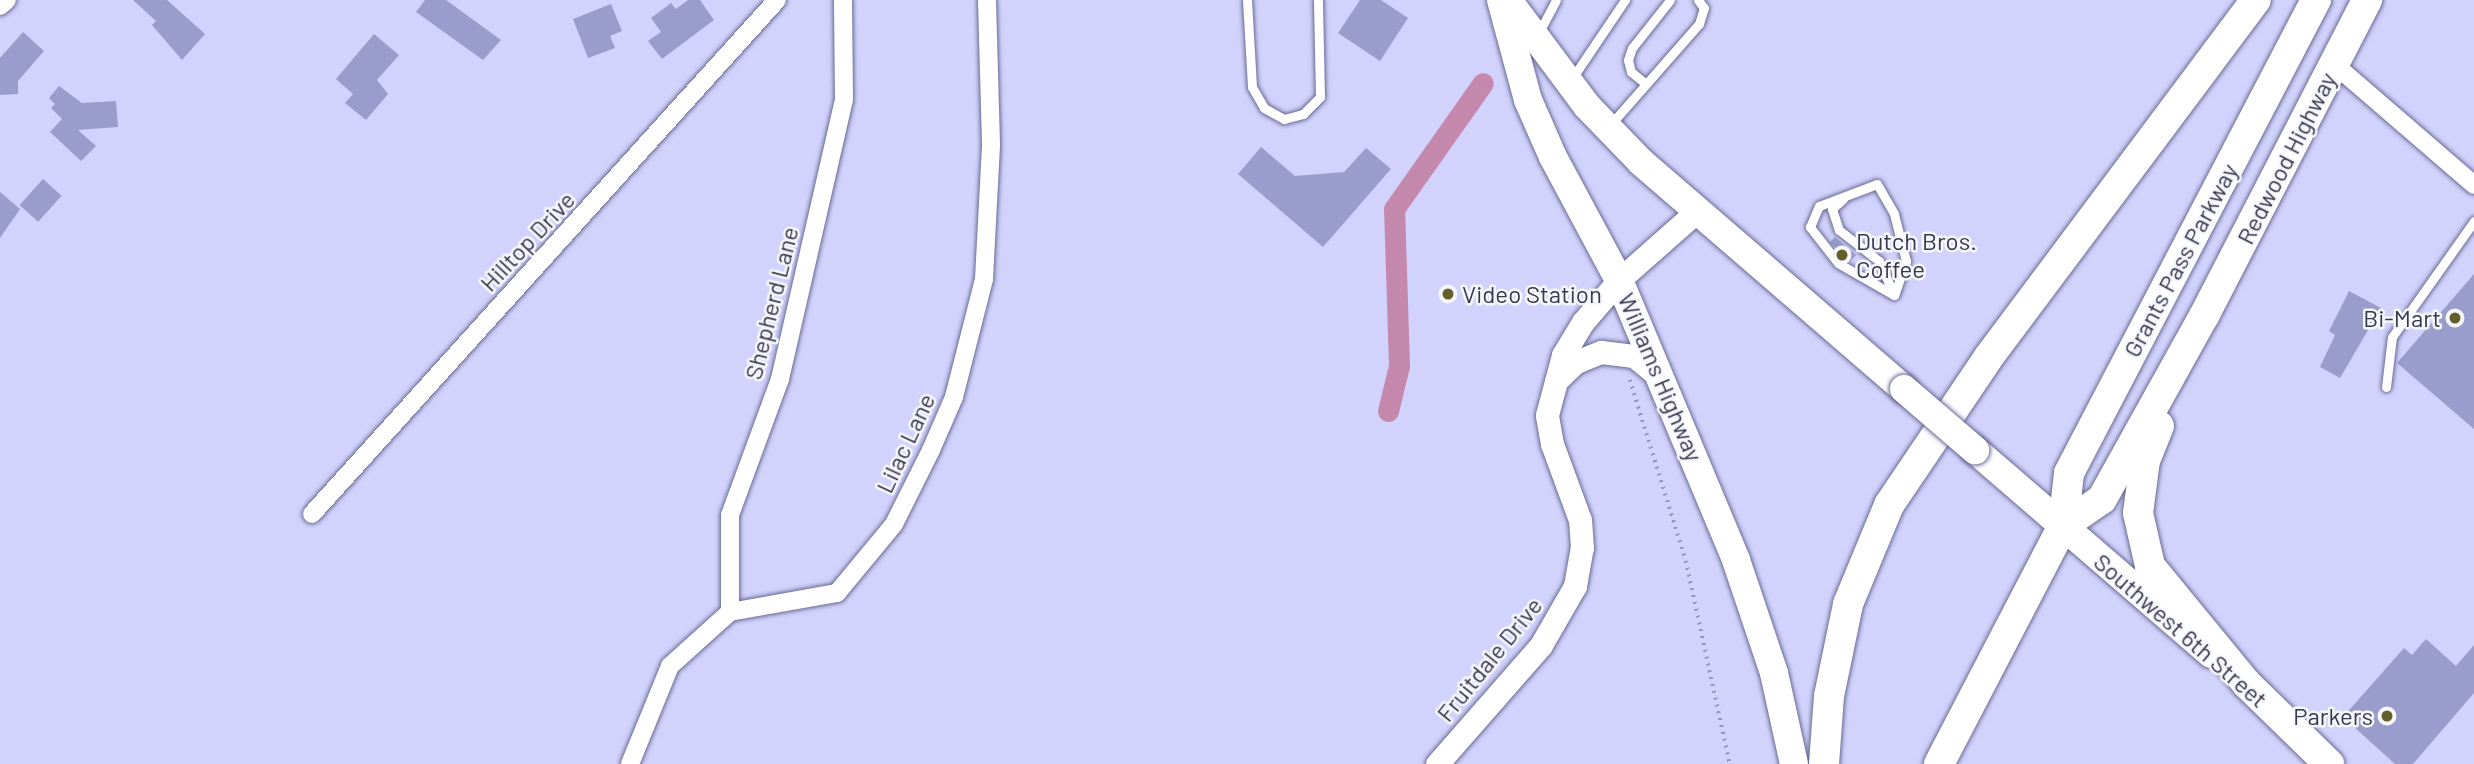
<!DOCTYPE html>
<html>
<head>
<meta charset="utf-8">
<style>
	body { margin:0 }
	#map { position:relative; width:2474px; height:764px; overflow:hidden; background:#d1d3fc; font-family:Barlow,sans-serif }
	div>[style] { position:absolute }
	.canal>* { height:21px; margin:-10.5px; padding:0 10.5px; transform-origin:10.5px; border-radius:10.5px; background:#c588ad }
	.building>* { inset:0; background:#9a9ccc; transform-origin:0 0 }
	.path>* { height:3.5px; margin-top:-1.75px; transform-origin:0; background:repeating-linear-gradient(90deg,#9698b9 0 2px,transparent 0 7px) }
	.roads { filter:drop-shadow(0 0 2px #696a96) drop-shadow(0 0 2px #696a96) }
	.service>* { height:9px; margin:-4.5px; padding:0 4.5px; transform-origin:4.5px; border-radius:4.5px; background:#fff }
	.minor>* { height:18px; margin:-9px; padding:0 9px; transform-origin:9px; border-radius:9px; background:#fff }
	.tertiary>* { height:23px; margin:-11.5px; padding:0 11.5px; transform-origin:11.5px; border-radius:11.5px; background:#fff }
	.primary>* { height:28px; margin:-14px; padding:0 14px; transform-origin:14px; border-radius:14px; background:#fff }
	.trunk>* { height:30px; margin:-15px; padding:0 15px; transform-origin:15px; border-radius:15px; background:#fff }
	.bridges { filter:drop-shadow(0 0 2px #696a96) drop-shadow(0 0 2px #696a96) }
	.primary-bridge>* { height:28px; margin:-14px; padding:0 14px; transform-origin:14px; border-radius:14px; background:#fff }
	.dots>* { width:19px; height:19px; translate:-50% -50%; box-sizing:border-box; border:4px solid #f7f8fd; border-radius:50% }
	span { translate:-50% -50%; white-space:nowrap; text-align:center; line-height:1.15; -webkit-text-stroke:5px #f7f8fd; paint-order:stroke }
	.street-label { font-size:24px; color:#36374b }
	.poi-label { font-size:24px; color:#36374b }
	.left { translate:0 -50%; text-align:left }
	.right { translate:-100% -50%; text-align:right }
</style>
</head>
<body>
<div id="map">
	<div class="canal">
		<i style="left:1388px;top:411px;width:46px;rotate:-76.3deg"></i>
		<i style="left:1399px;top:366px;width:157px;rotate:-91.8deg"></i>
		<i style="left:1394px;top:209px;width:154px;rotate:-54.8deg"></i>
	</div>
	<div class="building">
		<i style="clip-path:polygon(133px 0,167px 0,205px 34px,182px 60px,152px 25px,156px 21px)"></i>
		<i style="clip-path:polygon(425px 0,446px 0,501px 40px,483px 60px,416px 12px)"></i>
		<i style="clip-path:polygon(688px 0,700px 0,714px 20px,662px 59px,648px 41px,661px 32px,651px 18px,671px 3px,676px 9px)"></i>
		<i style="clip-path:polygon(1360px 0,1381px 0,1408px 18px,1380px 61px,1338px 33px)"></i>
		<i style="clip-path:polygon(611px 4px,622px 31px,610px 36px,615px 48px,588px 58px,573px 19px)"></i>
		<i style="clip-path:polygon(23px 32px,44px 51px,18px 81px,18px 94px,0 95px,0 58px)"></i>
		<i style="clip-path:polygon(374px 34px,399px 55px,377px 80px,388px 94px,366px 120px,345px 103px,353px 94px,336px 79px)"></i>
		<i style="clip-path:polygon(59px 86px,82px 103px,116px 101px,118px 127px,78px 130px,96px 146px,81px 161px,50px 132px,62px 119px,51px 108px,55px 104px,49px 98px)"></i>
		<i style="clip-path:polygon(1261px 147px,1295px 176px,1344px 172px,1366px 148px,1391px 169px,1323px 247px,1238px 174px)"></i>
		<i style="left:43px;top:179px;width:25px;height:35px;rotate:42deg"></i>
		<i style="clip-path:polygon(0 192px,20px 209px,0 238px)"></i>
		<i style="clip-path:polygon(1835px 237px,1856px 255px,1850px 262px,1830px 242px)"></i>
		<i style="clip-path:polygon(2474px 274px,2474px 429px,2397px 363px)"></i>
		<i style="clip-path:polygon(2349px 291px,2381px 308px,2340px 378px,2320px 367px,2335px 335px,2329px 331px)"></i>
		<i style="clip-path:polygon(2426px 639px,2456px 666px,2474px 645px,2474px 693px,2413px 764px,2395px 764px,2343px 717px,2404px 648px,2412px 655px)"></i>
	</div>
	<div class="path">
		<i style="left:1630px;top:380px;width:189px;rotate:72.8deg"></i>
		<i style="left:1686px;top:561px;width:208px;rotate:77.8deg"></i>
	</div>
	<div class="roads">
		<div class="service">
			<i style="left:1247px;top:0;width:87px;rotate:86.7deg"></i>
			<i style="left:1252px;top:87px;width:24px;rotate:60deg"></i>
			<i style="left:1264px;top:108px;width:23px;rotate:29deg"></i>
			<i style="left:1284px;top:119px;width:20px;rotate:-15deg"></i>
			<i style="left:1303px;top:114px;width:24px;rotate:-45deg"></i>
			<i style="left:1320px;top:97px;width:97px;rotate:-91.2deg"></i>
			<i style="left:1538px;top:34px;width:38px;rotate:-62deg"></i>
			<i style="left:1571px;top:80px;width:97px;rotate:-56deg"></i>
			<i style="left:1646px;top:84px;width:19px;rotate:-141deg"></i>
			<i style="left:1631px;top:72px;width:12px;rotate:-104deg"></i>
			<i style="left:1628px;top:60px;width:13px;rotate:-72deg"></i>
			<i style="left:1632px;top:48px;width:61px;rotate:-51.6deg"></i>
			<i style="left:1611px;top:124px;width:133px;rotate:-48.7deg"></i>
			<i style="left:1699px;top:24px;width:17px;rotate:-73deg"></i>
			<i style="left:1704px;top:8px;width:10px;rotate:-127deg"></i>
			<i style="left:1877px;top:184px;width:34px;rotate:60deg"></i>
			<i style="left:1894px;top:214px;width:49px;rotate:75.7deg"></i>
			<i style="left:1906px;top:261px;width:36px;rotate:109deg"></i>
			<i style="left:1894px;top:295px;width:64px;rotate:-150.3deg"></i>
			<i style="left:1838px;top:263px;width:46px;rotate:-127.9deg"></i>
			<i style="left:1810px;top:227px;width:23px;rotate:-67deg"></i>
			<i style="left:1819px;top:206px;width:62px;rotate:-20.8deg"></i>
			<i style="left:1843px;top:199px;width:15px;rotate:138deg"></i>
			<i style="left:1832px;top:209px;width:22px;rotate:72deg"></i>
			<i style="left:1839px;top:230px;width:51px;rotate:37.8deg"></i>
			<i style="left:1879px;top:261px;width:37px;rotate:66deg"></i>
			<i style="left:2386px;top:387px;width:50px;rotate:-83.2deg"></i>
			<i style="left:2392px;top:337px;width:142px;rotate:-54.7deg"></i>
		</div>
		<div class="minor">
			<i style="left:0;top:6px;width:9px;rotate:-41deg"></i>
			<i style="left:2334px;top:64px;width:185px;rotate:40.8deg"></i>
			<i style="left:312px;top:514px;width:693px;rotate:-47.87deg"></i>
			<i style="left:730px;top:612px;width:97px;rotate:-90deg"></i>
			<i style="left:730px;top:515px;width:145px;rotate:-69.8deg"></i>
			<i style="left:780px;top:379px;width:287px;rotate:-77.1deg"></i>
			<i style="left:844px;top:99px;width:99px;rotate:-90.6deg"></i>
			<i style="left:630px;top:764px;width:106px;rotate:-67.8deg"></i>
			<i style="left:670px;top:666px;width:81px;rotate:-42deg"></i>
			<i style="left:730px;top:612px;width:109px;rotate:-10.1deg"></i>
			<i style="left:837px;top:593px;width:89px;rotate:-50.4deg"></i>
			<i style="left:894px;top:524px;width:83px;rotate:-63.4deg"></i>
			<i style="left:931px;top:450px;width:58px;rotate:-66.5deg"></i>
			<i style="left:954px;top:397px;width:122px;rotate:-75.7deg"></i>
			<i style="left:984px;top:279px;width:135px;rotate:-87deg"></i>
			<i style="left:991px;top:144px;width:144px;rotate:-91.6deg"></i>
		</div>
		<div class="tertiary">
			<i style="left:1556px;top:381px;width:28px;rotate:-44deg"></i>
			<i style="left:1576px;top:362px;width:27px;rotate:-22deg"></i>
			<i style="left:1601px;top:352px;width:33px;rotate:7deg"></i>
			<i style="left:1634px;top:356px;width:33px;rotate:39deg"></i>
			<i style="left:1437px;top:764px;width:158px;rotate:-48.8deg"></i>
			<i style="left:1541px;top:645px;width:68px;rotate:-60deg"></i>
			<i style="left:1575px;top:586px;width:39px;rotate:-80deg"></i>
			<i style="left:1582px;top:548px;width:28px;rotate:-94deg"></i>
			<i style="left:1580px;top:520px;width:81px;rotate:-110.2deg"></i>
			<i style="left:1552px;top:444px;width:29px;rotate:-100deg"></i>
			<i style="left:1547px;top:415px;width:62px;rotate:-75.1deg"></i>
			<i style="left:1563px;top:355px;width:39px;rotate:-59deg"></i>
			<i style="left:1583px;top:322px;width:55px;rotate:-49.4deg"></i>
			<i style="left:1619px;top:280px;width:104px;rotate:-41.5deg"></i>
		</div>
		<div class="primary">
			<i style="left:1501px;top:0;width:104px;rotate:74.9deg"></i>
			<i style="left:1528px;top:100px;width:62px;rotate:66.3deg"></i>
			<i style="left:1553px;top:157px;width:140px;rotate:61.8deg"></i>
			<i style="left:1619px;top:280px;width:303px;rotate:67.3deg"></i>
			<i style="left:1736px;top:560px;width:119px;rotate:71.4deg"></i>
			<i style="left:1774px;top:673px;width:93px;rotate:77.6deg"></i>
			<i style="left:1508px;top:0;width:132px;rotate:53.3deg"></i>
			<i style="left:1587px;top:106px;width:78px;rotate:46deg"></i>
			<i style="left:1641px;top:162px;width:347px;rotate:40.8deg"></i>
			<i style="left:1975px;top:450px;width:312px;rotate:40.8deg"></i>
		</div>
		<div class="trunk">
			<i style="left:2159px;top:426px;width:37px;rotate:112deg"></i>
			<i style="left:2145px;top:460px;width:53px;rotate:97.5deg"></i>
			<i style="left:2138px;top:513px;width:54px;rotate:77.2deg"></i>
			<i style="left:2150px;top:566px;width:153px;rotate:50.6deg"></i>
			<i style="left:2247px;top:684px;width:115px;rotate:44.3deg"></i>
			<i style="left:2063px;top:526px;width:47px;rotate:-34.7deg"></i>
			<i style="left:2102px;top:499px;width:210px;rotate:-60.9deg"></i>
			<i style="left:2204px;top:316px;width:356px;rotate:-62.7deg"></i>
			<i style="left:1824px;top:764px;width:68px;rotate:-85.8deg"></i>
			<i style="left:1829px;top:696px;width:94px;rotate:-78.3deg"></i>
			<i style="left:1848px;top:604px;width:107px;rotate:-67.5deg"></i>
			<i style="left:1889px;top:505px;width:177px;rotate:-56deg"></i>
			<i style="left:1988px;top:358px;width:447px;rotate:-53.2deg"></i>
			<i style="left:1939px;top:764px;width:268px;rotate:-62.5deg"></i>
			<i style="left:2063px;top:526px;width:53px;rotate:-83.5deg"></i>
			<i style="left:2069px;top:473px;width:534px;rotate:-62.43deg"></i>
		</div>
	</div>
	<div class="bridges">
		<div class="primary-bridge">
			<i style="left:1904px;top:389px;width:94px;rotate:40.7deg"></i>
		</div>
	</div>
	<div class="dots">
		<i style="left:1842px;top:255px;background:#645e2b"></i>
		<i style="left:1448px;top:294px;background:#645e2b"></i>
		<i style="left:2455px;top:318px;background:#645e2b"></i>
		<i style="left:2387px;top:716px;background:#645e2b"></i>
	</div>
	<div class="street-label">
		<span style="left:2286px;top:158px;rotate:-63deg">Redwood Highway</span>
		<span style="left:527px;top:241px;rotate:-47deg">Hilltop Drive</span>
		<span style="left:2180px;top:260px;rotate:-62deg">Grants Pass Parkway</span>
		<span style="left:771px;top:303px;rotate:-76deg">Shepherd Lane</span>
		<span style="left:1661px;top:377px;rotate:67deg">Williams Highway</span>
		<span style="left:905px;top:443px;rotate:-65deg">Lilac Lane</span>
		<span style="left:2181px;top:630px;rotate:41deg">Southwest 6th Street</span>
		<span style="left:1489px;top:659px;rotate:-51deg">Fruitdale Drive</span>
	</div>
	<div class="poi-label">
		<span class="left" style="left:1856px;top:255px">Dutch Bros.<br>Coffee</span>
		<span class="left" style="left:1462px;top:294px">Video Station</span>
		<span class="right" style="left:2441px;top:318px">Bi-Mart</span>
		<span class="right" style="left:2373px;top:716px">Parkers</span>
	</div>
</div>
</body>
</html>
